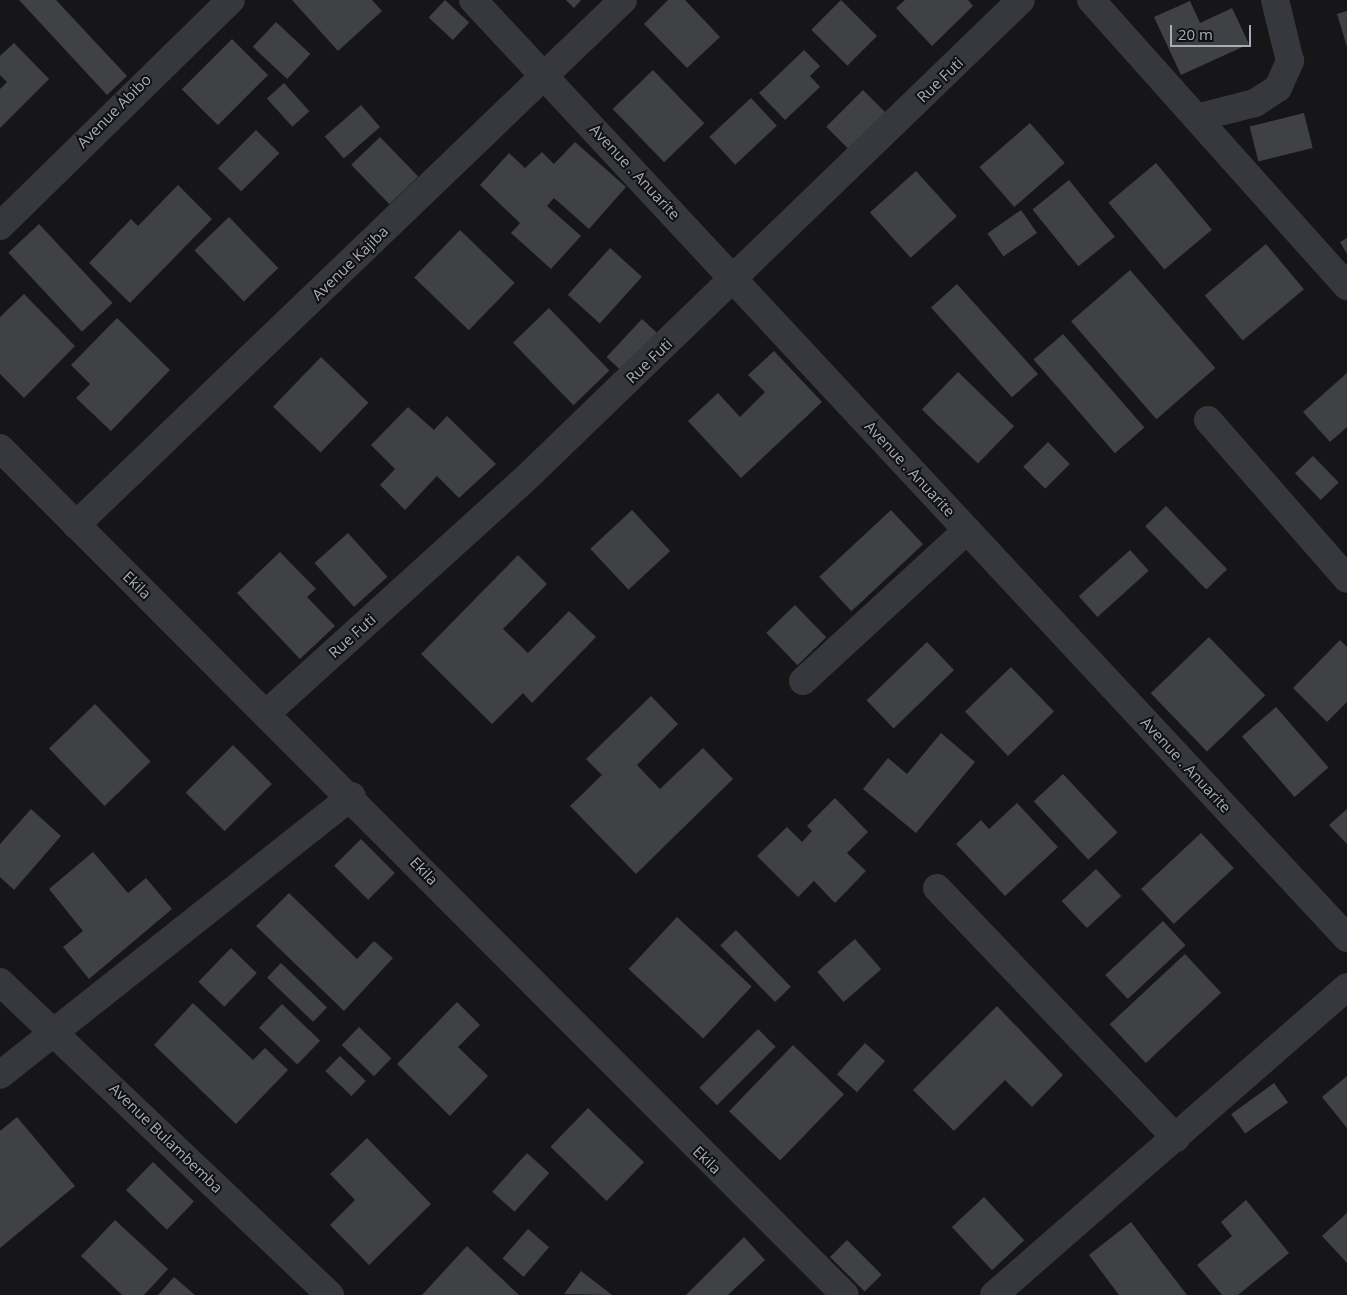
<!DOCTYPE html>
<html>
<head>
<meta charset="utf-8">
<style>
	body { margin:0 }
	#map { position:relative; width:1347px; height:1295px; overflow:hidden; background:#161618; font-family:"Open Sans",sans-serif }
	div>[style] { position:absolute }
	.building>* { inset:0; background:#404145; transform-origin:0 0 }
	.minor>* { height:28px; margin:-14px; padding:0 14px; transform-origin:14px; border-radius:14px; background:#37383d }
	span { translate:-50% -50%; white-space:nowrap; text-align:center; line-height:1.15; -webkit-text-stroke:4px #111113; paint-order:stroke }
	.street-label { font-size:15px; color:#a8adb8 }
	.scale { position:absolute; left:1170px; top:25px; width:81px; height:22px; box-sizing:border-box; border:2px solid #a8adb8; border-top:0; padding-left:6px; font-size:15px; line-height:18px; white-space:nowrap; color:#a8adb8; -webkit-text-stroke:4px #111113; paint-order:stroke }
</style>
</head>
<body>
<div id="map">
	<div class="building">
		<i style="clip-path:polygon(19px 0,56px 0,127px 76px,107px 95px)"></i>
		<i style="clip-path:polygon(292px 0,372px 0,382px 11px,338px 51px)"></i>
		<i style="left:445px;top:0;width:33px;height:24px;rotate:43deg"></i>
		<i style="clip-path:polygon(566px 0,581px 0,574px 8px)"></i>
		<i style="clip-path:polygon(668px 0,685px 0,720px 37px,687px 68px,644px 24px)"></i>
		<i style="left:841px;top:0;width:51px;height:42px;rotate:45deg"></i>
		<i style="clip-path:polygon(905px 0,968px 0,973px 6px,932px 46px,896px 8px)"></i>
		<i style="clip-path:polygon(1190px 1px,1200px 23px,1232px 8px,1249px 44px,1181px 75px,1154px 17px)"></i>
		<i style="clip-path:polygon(1347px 11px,1347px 47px,1337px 14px)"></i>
		<i style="left:276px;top:22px;width:47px;height:34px;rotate:43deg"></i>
		<i style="left:232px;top:39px;width:51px;height:71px;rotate:45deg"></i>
		<i style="clip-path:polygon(14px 43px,49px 79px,0 128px,0 89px,7px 82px,0 75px,0 56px)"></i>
		<i style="clip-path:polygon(804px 50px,820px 66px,810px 76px,820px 87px,785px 120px,759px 93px)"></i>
		<i style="left:653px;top:70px;width:74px;height:56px;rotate:46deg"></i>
		<i style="left:284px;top:83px;width:38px;height:23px;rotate:48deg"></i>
		<i style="left:863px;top:90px;width:34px;height:52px;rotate:45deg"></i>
		<i style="left:751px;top:98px;width:38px;height:57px;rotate:47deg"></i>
		<i style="left:361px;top:105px;width:29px;height:48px;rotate:49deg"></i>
		<i style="left:1304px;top:113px;width:36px;height:56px;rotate:76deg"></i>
		<i style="left:1030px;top:123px;width:53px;height:67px;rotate:49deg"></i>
		<i style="left:256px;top:130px;width:33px;height:54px;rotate:45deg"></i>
		<i style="left:380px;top:137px;width:55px;height:40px;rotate:46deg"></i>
		<i style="clip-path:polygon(575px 142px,626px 187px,589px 229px,554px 198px,547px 206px,581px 236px,551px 269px,511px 233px,520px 223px,480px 185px,509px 153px,525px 168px,542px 152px,554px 164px)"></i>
		<i style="left:1156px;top:163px;width:87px;height:62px;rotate:50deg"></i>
		<i style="left:916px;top:171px;width:61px;height:62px;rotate:48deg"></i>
		<i style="left:1069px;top:180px;width:73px;height:47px;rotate:51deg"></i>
		<i style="clip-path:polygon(178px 185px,212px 219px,130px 303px,89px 263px,131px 219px,138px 226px)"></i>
		<i style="left:1021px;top:210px;width:28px;height:41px;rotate:55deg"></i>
		<i style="left:229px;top:217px;width:71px;height:48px;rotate:46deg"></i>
		<i style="left:39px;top:224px;width:108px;height:42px;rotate:47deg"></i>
		<i style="left:460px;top:230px;width:76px;height:66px;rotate:44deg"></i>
		<i style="clip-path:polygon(1347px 238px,1347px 254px,1340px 242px)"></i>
		<i style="left:1266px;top:244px;width:59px;height:80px;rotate:50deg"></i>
		<i style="left:610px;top:248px;width:43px;height:63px;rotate:42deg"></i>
		<i style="left:1130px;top:270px;width:130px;height:78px;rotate:49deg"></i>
		<i style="left:957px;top:284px;width:121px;height:35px;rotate:48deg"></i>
		<i style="clip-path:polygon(24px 294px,75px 346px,24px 398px,0 374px,0 317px)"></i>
		<i style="left:549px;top:308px;width:87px;height:50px;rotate:46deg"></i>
		<i style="clip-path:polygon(117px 318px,170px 370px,111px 431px,76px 398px,90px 384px,71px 365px)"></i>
		<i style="left:642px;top:319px;width:25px;height:52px;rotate:43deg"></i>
		<i style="left:1063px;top:334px;width:124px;height:39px;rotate:49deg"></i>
		<i style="clip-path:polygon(774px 351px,822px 402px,741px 478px,688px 421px,718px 393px,740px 417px,765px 392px,748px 375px)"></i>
		<i style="left:321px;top:357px;width:66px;height:69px;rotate:44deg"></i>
		<i style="left:958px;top:372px;width:78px;height:52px;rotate:44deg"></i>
		<i style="clip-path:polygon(1347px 373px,1347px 427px,1330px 442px,1303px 412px)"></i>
		<i style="clip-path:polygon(408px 407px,434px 430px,447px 416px,496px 464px,459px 498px,437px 476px,405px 510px,380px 485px,395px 469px,371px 445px)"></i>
		<i style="left:1048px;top:442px;width:31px;height:35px;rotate:45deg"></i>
		<i style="left:1313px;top:456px;width:37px;height:25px;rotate:46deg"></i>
		<i style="left:1166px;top:506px;width:88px;height:29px;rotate:46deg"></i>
		<i style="left:632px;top:510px;width:56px;height:57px;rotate:47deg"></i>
		<i style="left:891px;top:510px;width:47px;height:98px;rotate:47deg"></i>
		<i style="left:348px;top:533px;width:59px;height:45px;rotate:48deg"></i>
		<i style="left:1130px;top:550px;width:28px;height:69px;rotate:48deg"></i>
		<i style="clip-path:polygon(280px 552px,316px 589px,307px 597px,335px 626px,300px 659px,237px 593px)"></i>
		<i style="clip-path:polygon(518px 555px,547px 584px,503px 629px,528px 653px,569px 611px,596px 637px,532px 703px,523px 693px,492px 724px,421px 654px)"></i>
		<i style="left:795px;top:605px;width:45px;height:40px;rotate:46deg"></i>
		<i style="left:1209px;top:637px;width:81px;height:81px;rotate:46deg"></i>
		<i style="clip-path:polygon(1340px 640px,1347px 647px,1347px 702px,1327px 722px,1293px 688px)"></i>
		<i style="left:927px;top:642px;width:39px;height:84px;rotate:46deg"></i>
		<i style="left:1011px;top:667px;width:62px;height:64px;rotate:46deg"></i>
		<i style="clip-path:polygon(651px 696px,678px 724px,637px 765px,660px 789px,703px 748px,733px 779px,636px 874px,570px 806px,602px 775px,586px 759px)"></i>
		<i style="left:95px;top:704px;width:80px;height:64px;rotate:46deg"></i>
		<i style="left:1276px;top:707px;width:80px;height:45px;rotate:49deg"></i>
		<i style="clip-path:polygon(941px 733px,975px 762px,916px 833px,863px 789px,888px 758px,907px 774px)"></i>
		<i style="left:233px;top:745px;width:55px;height:67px;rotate:45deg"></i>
		<i style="left:1063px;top:774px;width:80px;height:40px;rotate:47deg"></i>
		<i style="clip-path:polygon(835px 798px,868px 832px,847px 853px,866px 871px,835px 903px,814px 881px,798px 897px,757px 856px,787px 827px,802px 842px,812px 831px,807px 826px)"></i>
		<i style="clip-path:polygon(1017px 803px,1058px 847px,1005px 896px,956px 844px,981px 820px,989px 829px)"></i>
		<i style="clip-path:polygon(31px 809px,61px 836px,14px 890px,0 877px,0 844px)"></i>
		<i style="clip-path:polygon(1347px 809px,1347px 844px,1329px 825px)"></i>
		<i style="left:1201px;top:833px;width:48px;height:82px;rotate:47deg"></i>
		<i style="left:361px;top:839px;width:48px;height:38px;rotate:45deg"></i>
		<i style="clip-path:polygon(93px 852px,128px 893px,146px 878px,172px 909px,89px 979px,63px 947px,83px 931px,49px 889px)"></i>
		<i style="left:1096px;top:869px;width:37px;height:47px;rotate:47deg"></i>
		<i style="clip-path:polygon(289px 893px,357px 959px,374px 941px,393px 958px,344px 1011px,256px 926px)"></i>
		<i style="left:677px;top:917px;width:102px;height:71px;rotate:43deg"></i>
		<i style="left:1163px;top:921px;width:33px;height:79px;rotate:47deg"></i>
		<i style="left:736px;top:930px;width:79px;height:22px;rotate:46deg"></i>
		<i style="left:855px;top:939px;width:40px;height:50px;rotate:49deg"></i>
		<i style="left:231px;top:948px;width:36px;height:47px;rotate:44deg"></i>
		<i style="left:1185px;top:954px;width:53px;height:103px;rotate:47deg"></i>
		<i style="left:281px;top:963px;width:64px;height:20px;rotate:44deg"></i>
		<i style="clip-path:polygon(457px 1002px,480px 1025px,458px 1047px,488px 1076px,450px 1116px,397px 1064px)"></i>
		<i style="clip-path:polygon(193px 1003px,253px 1060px,265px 1048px,288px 1070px,236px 1124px,154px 1045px)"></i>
		<i style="left:282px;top:1004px;width:53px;height:33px;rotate:44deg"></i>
		<i style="clip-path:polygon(997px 1006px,1063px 1075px,1032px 1107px,1005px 1080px,954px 1131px,913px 1090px)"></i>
		<i style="left:359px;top:1027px;width:45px;height:25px;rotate:44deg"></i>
		<i style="left:758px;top:1029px;width:25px;height:83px;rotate:45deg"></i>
		<i style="left:865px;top:1043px;width:27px;height:42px;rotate:42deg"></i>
		<i style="left:793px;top:1045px;width:71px;height:92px;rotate:44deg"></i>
		<i style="left:340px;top:1056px;width:36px;height:21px;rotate:44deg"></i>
		<i style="clip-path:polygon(1347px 1076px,1347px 1128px,1322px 1097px)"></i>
		<i style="left:1274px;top:1083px;width:24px;height:53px;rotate:54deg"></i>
		<i style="left:588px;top:1108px;width:78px;height:54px;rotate:44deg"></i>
		<i style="clip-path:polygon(17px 1117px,75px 1186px,0 1248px,0 1131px)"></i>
		<i style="clip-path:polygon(367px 1138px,431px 1204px,369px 1265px,330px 1225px,355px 1200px,330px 1174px)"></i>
		<i style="left:527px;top:1153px;width:30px;height:52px;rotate:42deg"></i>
		<i style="left:153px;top:1162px;width:57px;height:39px;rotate:44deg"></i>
		<i style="left:984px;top:1197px;width:59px;height:44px;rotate:47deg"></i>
		<i style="clip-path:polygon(1246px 1200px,1289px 1253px,1238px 1295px,1222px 1295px,1197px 1265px,1232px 1236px,1221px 1222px)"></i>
		<i style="clip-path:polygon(1347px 1213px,1347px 1263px,1322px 1236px)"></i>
		<i style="clip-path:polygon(115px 1220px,168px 1269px,144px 1295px,122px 1295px,81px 1256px)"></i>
		<i style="clip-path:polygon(1131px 1222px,1187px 1295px,1119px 1295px,1089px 1255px)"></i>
		<i style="left:528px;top:1229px;width:28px;height:39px;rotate:41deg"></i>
		<i style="clip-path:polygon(744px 1237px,765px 1260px,728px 1295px,686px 1295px)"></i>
		<i style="left:847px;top:1240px;width:49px;height:24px;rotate:45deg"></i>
		<i style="clip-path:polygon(467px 1246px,519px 1295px,422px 1295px)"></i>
		<i style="clip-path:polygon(581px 1271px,612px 1295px,564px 1294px)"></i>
		<i style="clip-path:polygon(174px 1277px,195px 1295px,158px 1295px)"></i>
	</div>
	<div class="minor">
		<i style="left:473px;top:0;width:1282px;rotate:47.02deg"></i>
		<i style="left:1091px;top:0;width:384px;rotate:48.2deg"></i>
		<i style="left:1200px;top:117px;width:57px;rotate:-14.3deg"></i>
		<i style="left:1255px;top:103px;width:27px;rotate:-33deg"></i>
		<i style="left:1278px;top:88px;width:30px;rotate:-66deg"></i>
		<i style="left:1290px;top:61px;width:63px;rotate:-103.8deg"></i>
		<i style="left:0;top:226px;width:323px;rotate:-44.4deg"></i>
		<i style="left:1208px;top:420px;width:211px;rotate:48.8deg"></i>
		<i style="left:0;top:448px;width:1196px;rotate:45.07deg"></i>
		<i style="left:76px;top:525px;width:758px;rotate:-43.82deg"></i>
		<i style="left:803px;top:681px;width:223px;rotate:-42.6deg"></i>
		<i style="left:268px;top:712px;width:344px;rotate:-42.2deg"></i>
		<i style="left:523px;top:481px;width:692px;rotate:-44.01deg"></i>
		<i style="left:937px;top:888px;width:346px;rotate:46.3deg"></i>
		<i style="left:0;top:982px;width:455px;rotate:43.5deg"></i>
		<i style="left:0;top:1075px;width:449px;rotate:-38.4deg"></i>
		<i style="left:994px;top:1295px;width:468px;rotate:-41.1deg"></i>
	</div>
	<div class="street-label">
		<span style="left:940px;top:80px;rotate:-44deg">Rue Futi</span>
		<span style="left:114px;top:111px;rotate:-45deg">Avenue Abibo</span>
		<span style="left:635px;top:172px;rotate:47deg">Avenue . Anuarite</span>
		<span style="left:350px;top:263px;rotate:-44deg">Avenue Kajiba</span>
		<span style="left:649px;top:361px;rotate:-44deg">Rue Futi</span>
		<span style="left:910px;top:469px;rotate:47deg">Avenue . Anuarite</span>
		<span style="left:137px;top:585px;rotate:44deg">Ekila</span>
		<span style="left:352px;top:636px;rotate:-42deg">Rue Futi</span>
		<span style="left:1186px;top:765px;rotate:47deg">Avenue . Anuarite</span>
		<span style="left:424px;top:871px;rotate:46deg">Ekila</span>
		<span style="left:166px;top:1138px;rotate:44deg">Avenue Bulambemba</span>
		<span style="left:707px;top:1160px;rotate:44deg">Ekila</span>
	</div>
	<div class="scale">20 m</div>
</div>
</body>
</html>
